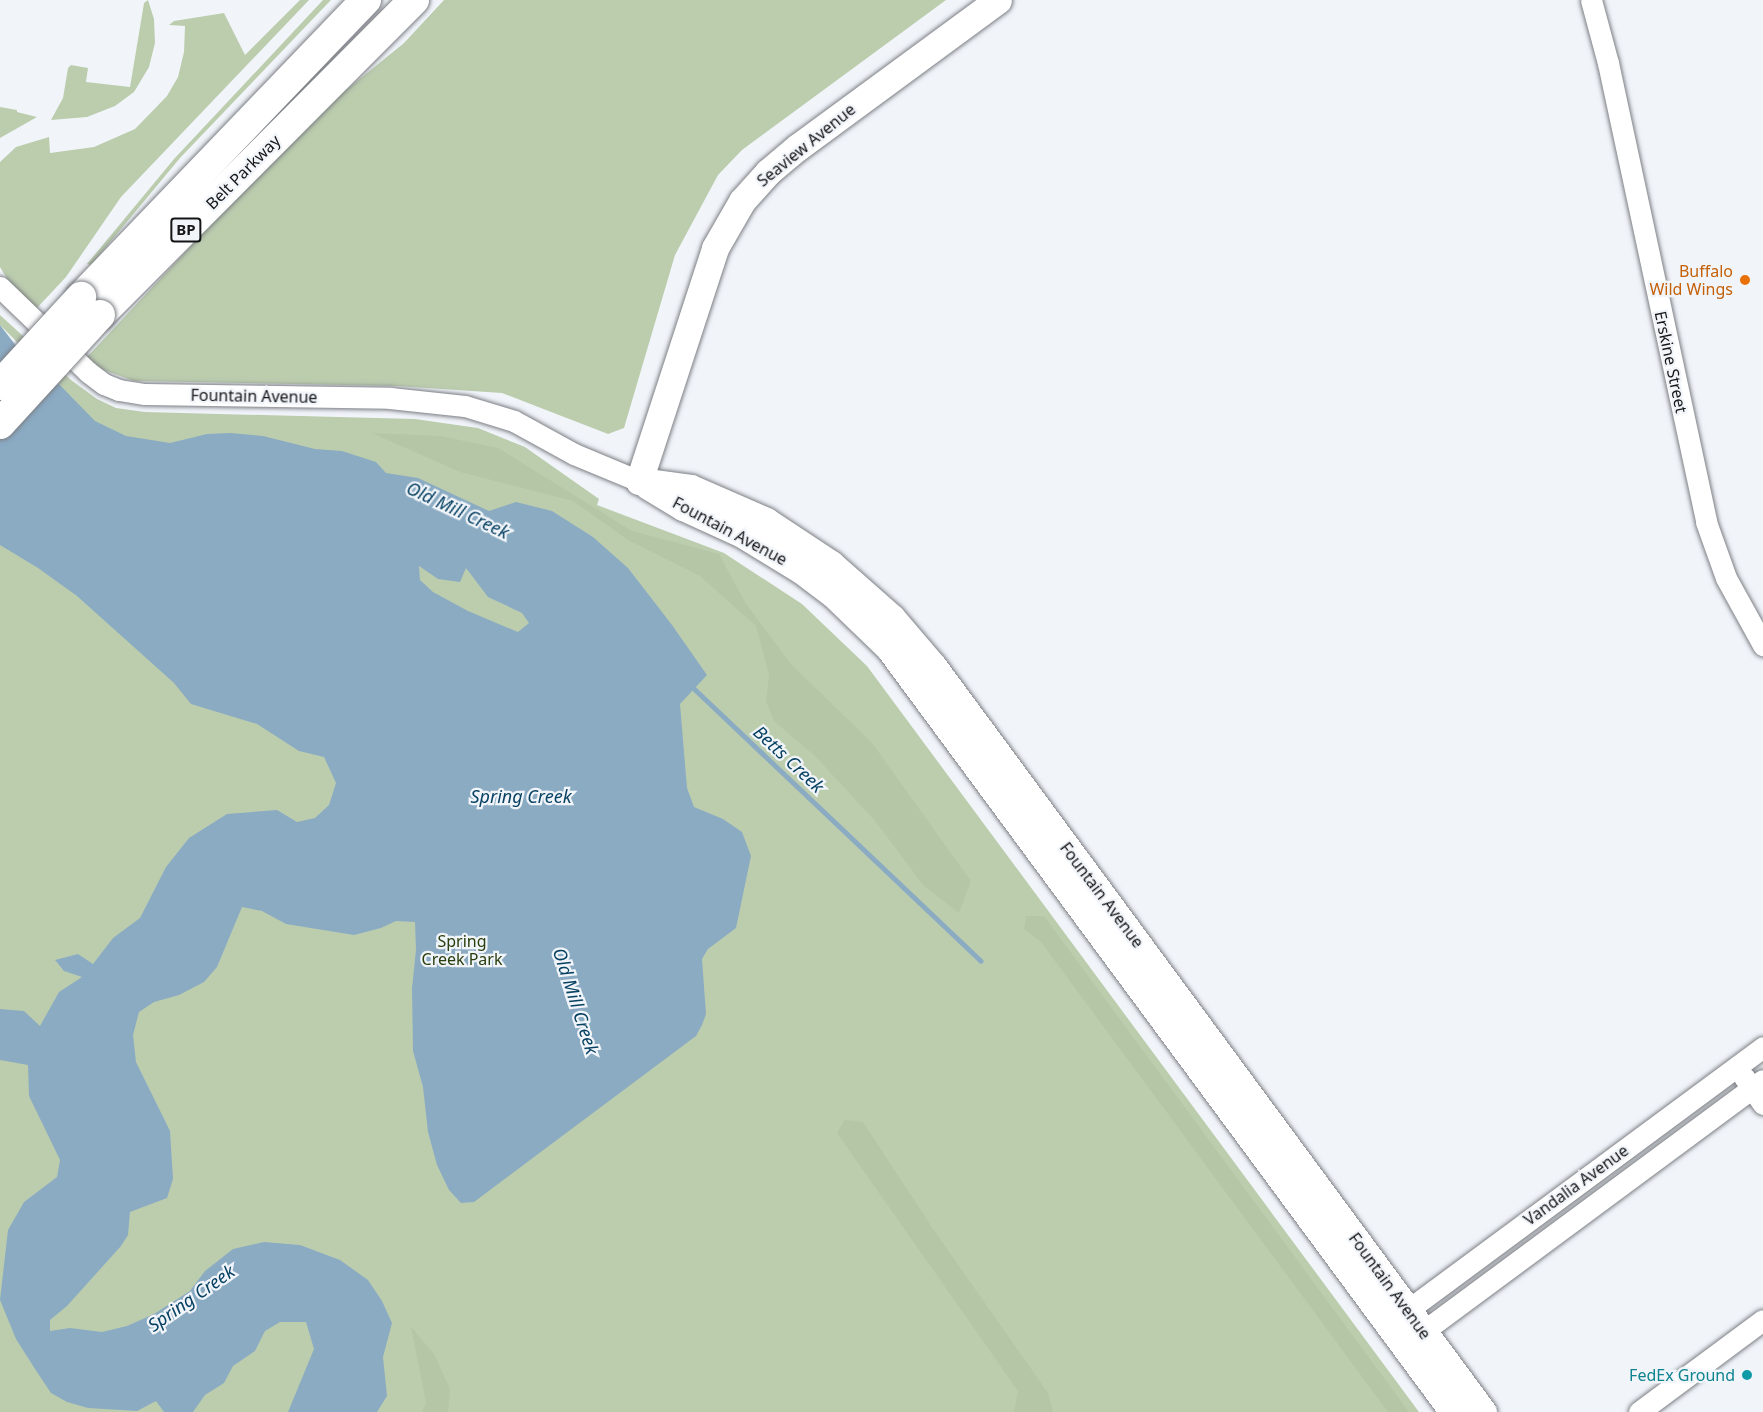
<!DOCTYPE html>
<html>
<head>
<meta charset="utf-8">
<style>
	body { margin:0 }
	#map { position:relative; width:1763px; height:1412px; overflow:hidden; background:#f1f5fa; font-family:"Noto Sans",sans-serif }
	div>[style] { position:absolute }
	.green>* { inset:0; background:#bccdae }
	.forest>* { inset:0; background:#b4c6a5 }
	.water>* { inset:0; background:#8babc3 }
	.stream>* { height:5px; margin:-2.5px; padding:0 2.5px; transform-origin:2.5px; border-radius:2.5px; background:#8babc3 }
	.roads { filter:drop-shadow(0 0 2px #7c7f84) drop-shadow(0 0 2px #7c7f84) }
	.minor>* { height:21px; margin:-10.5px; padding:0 10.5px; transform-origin:10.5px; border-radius:10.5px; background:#fff }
	.major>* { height:27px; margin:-13.5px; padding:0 13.5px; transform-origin:13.5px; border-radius:13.5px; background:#fff }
	.highway>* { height:30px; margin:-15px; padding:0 15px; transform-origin:15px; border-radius:15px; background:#fff }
	.bridges { filter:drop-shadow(0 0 2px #7c7f84) drop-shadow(0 0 2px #7c7f84) }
	.highway-bridge>* { height:30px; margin:-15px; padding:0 15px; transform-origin:15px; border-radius:15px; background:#fff }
	.dots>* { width:16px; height:16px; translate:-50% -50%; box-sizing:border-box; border:3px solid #f1f5fa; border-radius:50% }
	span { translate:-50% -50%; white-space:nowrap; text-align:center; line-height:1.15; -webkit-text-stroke:4.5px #f1f5fa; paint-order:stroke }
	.shield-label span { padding:2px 4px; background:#f1f5fa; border:2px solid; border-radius:4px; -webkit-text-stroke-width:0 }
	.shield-label { font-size:15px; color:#141517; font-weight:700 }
	.street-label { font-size:16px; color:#141517 }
	.food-label { font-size:16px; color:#c56008 }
	.right { translate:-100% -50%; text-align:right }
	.park-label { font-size:16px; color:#283e0b }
	.culture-label { font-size:16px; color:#0d838f }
	.water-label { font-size:18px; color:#084263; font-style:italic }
</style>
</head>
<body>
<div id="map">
	<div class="green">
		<i style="clip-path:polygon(148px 0,154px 19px,155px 43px,149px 67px,134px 92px,115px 106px,87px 117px,51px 120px,63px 98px,68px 68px,71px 65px,88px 68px,86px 82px,130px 87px,144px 3px)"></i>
		<i style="clip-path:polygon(300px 0,309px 0,121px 197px,66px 277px,36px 309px,12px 287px,0 267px,0 162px,16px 147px,49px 137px,50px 153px,94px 147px,135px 129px,167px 96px,178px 77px,184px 52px,185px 26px,169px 25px,174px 21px,224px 13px,245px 55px)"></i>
		<i style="clip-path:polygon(323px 0,331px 0,180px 158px,91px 265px,87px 264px,174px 159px)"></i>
		<i style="clip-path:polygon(444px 0,946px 0,742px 150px,718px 175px,675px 255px,624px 428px,608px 434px,502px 393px,396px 386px,134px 381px,101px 369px,87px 357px,309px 120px,404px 43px)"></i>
		<i style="clip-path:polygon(0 107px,17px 110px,17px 112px,37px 117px,0 138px)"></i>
		<i style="clip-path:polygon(0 315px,71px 380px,97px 399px,116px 408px,145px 412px,415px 419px,478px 428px,525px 447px,599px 499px,597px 505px,724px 553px,802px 604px,867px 666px,1419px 1412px,0 1412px,0 474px,53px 378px,0 325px)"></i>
	</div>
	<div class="forest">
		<i style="clip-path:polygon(372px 433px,440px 436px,498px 448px,632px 531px,719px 554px,746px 604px,791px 664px,872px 743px,971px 881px,959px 913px,923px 885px,876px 822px,816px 757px,774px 721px,766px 701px,769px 675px,756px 626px,700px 576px,628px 540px,573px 501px,460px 472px)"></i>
		<i style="clip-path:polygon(1026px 916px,1044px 916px,1409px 1412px,1388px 1412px,1041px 942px,1024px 929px)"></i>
		<i style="clip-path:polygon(844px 1120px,863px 1122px,933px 1229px,1048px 1393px,1053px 1412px,1014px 1412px,1018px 1391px,837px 1133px)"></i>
		<i style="clip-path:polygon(411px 1327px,434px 1354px,450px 1389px,448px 1412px,422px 1412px,426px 1403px)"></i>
	</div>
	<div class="water">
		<i style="clip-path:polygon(evenodd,0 325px,17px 347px,53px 378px,95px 421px,126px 436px,170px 443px,207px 434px,230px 433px,263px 436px,315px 449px,342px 451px,376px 462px,386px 473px,418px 478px,489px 511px,516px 502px,552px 511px,593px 537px,628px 568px,672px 625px,707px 675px,680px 704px,687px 788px,694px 807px,723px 819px,742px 832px,751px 856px,736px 928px,708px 949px,702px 959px,706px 1014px,702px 1025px,696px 1036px,474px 1202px,461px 1203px,449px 1190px,437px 1165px,428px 1132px,423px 1087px,413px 1051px,412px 988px,416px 950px,415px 922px,396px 921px,381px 928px,354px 935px,286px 924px,262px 911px,242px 907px,217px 967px,204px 982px,179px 995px,154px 1002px,139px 1012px,133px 1035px,136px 1062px,170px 1131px,173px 1179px,167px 1198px,130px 1212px,128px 1235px,121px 1246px,67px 1306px,50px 1320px,50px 1331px,70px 1328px,102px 1332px,127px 1326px,154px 1314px,190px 1291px,205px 1271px,233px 1249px,264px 1242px,300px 1245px,340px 1260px,368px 1280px,382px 1301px,392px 1323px,383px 1357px,387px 1396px,377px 1412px,288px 1412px,314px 1349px,306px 1322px,280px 1322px,265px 1331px,255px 1351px,233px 1366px,224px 1383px,205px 1395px,193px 1412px,164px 1412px,156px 1401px,137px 1411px,88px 1408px,67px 1402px,51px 1393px,35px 1369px,16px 1339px,0 1300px,8px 1230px,24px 1202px,57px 1177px,60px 1160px,29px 1096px,28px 1065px,0 1060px,0 1009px,24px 1011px,40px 1026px,59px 992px,82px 977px,64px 971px,55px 960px,78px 954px,93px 964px,113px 938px,140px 918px,166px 867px,189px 838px,227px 814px,277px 810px,297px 822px,315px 818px,329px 805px,336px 783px,324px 757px,299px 751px,257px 724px,191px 704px,174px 683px,77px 596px,38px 568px,0 545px,0 325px,419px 566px,438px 579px,460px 582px,466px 568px,488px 597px,522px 613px,529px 623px,518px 632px,468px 611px,433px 592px,420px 580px,419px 566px)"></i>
	</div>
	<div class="stream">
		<i style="left:689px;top:684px;width:402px;rotate:43.5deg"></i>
	</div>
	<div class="roads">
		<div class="minor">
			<i style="left:1591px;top:0;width:65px;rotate:74.9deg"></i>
			<i style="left:1608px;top:63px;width:469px;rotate:77.9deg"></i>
			<i style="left:1706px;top:522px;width:59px;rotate:70.3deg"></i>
			<i style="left:1726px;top:578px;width:77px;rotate:61.1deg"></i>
			<i style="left:0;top:287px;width:122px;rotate:44deg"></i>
			<i style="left:88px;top:372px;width:20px;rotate:37deg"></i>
			<i style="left:104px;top:384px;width:16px;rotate:22deg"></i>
			<i style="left:119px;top:390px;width:26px;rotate:9deg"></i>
			<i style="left:145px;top:394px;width:245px;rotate:0.9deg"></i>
			<i style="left:390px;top:398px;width:75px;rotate:6.1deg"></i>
			<i style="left:465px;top:406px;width:51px;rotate:17deg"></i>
			<i style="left:514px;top:421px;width:68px;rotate:28.8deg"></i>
			<i style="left:574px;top:454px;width:70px;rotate:22.6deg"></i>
			<i style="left:1744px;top:1077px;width:33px;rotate:55deg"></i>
			<i style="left:1397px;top:1318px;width:455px;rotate:-36.5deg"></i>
			<i style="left:1413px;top:1339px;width:435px;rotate:-36.5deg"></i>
			<i style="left:1639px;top:1412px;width:154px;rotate:-36.6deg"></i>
		</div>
		<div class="major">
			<i style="left:639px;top:481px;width:52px;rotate:7.7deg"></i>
			<i style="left:691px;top:488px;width:82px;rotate:23.7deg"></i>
			<i style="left:766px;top:521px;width:78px;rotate:33.5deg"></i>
			<i style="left:831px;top:564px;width:81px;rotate:41.5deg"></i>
			<i style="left:892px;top:618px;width:63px;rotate:49.5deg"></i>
			<i style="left:933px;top:666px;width:927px;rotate:53.6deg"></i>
			<i style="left:639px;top:481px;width:245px;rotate:-71.9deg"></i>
			<i style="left:715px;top:248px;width:54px;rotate:-60.1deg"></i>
			<i style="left:742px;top:201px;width:39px;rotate:-48deg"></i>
			<i style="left:768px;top:172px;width:39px;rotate:-40deg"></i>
			<i style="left:798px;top:147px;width:248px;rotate:-36.3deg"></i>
			<i style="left:648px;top:486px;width:41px;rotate:31deg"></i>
			<i style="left:683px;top:507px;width:65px;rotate:24.6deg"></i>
			<i style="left:742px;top:534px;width:69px;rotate:31.4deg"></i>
			<i style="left:801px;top:570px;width:39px;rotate:37deg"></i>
			<i style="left:832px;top:593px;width:79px;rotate:44deg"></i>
			<i style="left:889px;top:648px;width:950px;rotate:53.56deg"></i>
		</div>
		<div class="highway">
			<i style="left:81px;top:297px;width:412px;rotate:-46.2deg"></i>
			<i style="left:100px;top:315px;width:445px;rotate:-45.1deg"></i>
		</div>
	</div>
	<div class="bridges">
		<div class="highway-bridge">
			<i style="left:0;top:385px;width:120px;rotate:-47.4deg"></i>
			<i style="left:0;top:424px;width:148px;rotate:-47.5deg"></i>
		</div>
	</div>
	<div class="dots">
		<i style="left:1745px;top:280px;background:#e8710a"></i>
		<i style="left:1747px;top:1375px;background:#0f9aa8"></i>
	</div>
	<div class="shield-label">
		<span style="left:186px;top:230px">BP</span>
	</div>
	<div class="street-label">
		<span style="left:806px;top:145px;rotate:-39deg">Seaview Avenue</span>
		<span style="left:243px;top:172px;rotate:-45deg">Belt Parkway</span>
		<span style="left:1671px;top:362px;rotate:78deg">Erskine Street</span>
		<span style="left:254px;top:396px;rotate:1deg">Fountain Avenue</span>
		<span style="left:730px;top:531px;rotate:28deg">Fountain Avenue</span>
		<span style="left:1102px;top:895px;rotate:53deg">Fountain Avenue</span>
		<span style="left:1576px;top:1185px;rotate:-36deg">Vandalia Avenue</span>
		<span style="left:1390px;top:1286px;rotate:54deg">Fountain Avenue</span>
	</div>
	<div class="food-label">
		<span class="right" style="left:1733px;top:280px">Buffalo<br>Wild Wings</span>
	</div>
	<div class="park-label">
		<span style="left:462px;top:950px">Spring<br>Creek Park</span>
	</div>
	<div class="culture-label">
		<span class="right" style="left:1735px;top:1375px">FedEx Ground</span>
	</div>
	<div class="water-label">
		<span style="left:458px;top:510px;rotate:25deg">Old Mill Creek</span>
		<span style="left:789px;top:759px;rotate:43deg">Betts Creek</span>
		<span style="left:521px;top:796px">Spring Creek</span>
		<span style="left:576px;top:1001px;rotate:72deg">Old Mill Creek</span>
		<span style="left:191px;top:1298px;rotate:-35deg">Spring Creek</span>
	</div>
</div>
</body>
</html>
